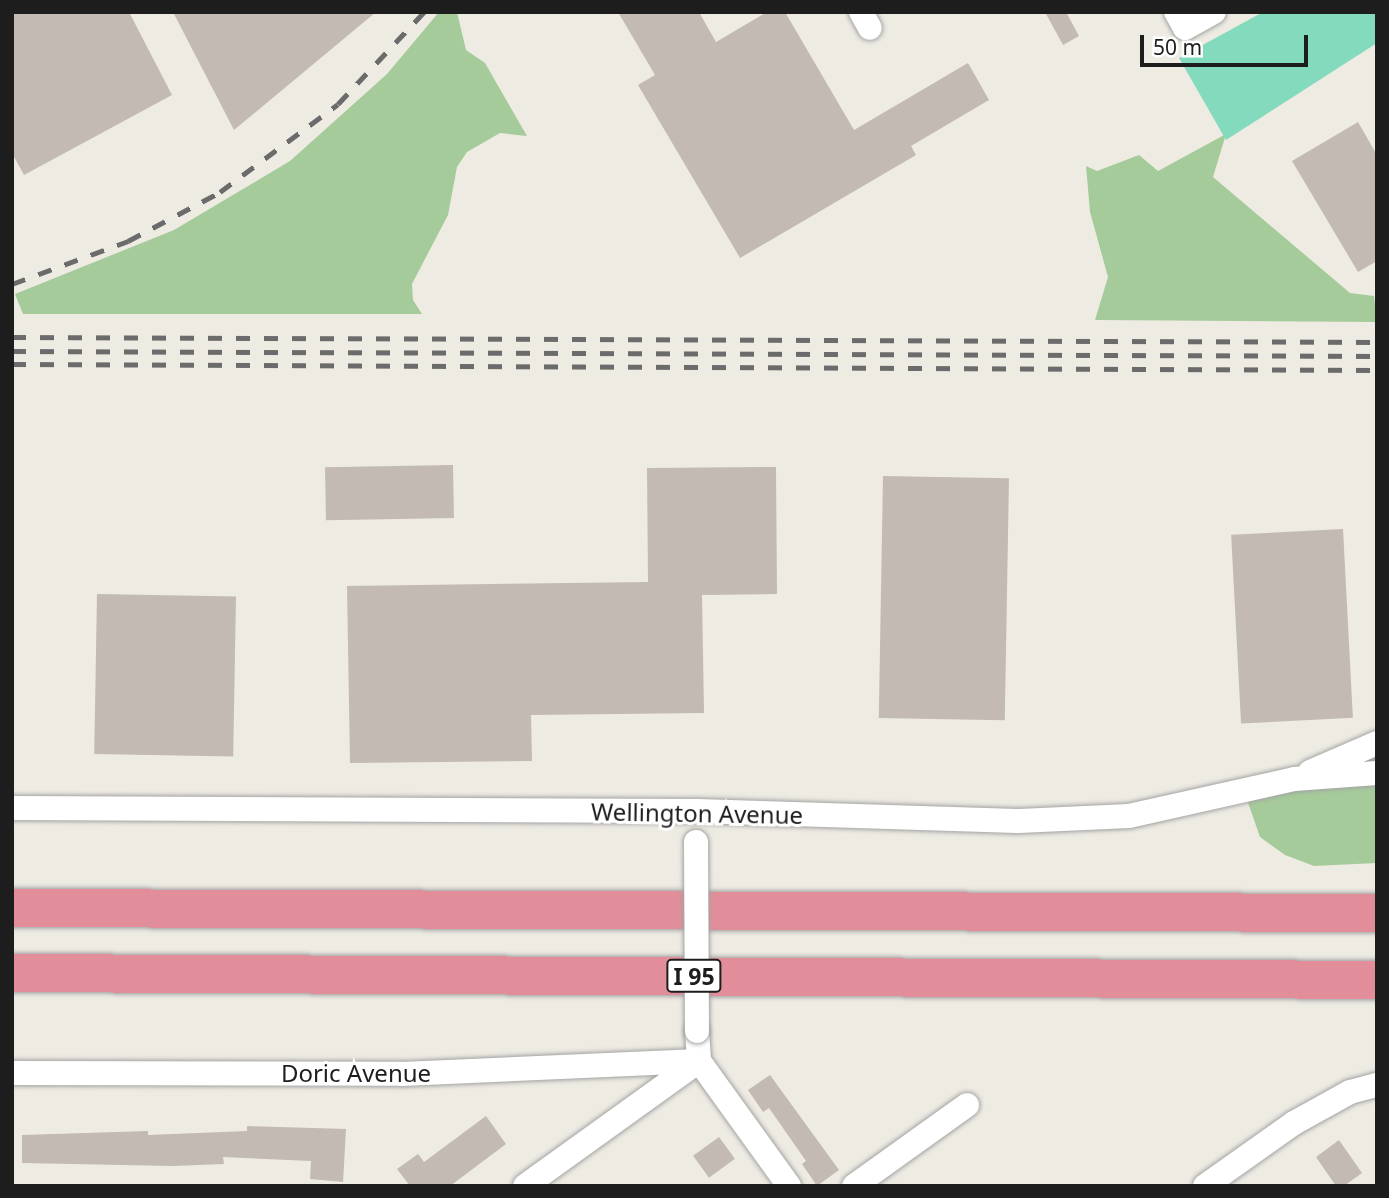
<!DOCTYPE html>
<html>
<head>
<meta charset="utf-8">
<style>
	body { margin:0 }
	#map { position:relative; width:1389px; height:1198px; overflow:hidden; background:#eeebe3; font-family:"Noto Sans",sans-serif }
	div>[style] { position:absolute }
	.forest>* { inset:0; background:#a6cb9a }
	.pitch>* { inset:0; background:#84dabd }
	.building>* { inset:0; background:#c2bab3; transform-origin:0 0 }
	.roads { filter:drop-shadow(0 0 2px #a4a4a4) drop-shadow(0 0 2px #a4a4a4) }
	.minor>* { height:24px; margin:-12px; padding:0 12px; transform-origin:12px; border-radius:12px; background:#fff }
	.motorway>* { height:38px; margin:-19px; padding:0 19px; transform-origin:19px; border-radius:19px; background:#e28e9a }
	.rail>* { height:5px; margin-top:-2.5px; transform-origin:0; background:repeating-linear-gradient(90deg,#6b6b6b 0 14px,transparent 0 28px) }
	.bridges { filter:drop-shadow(0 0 2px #a4a4a4) drop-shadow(0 0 2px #a4a4a4) }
	.minor-bridge>* { height:24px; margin:-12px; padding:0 12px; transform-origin:12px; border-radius:12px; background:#fff }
	span { translate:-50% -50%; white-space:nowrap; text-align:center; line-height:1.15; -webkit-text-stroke:6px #fff; paint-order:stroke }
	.shield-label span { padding:2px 5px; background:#fff; border:2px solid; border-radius:5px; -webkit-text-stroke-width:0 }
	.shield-label { font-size:23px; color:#1d1d1d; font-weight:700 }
	.street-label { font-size:24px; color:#1d1d1d }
	.frame { position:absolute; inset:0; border:14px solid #1d1d1d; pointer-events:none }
	.scale { position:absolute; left:1140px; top:35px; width:168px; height:32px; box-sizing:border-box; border:4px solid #1d1d1d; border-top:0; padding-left:9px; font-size:21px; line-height:24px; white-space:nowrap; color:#1d1d1d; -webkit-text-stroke:5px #fff; paint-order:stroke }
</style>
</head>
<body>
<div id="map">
	<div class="forest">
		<i style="clip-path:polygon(439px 12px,457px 12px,466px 50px,485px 63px,527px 136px,500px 133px,467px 152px,457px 167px,448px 215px,412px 284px,413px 300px,422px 314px,23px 314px,15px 294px,174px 230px,290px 161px,387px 74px)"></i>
		<i style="clip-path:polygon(1226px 134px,1213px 177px,1350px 293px,1374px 296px,1377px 322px,1095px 320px,1108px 277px,1090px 212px,1086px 166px,1097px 171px,1139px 155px,1158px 171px)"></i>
		<i style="clip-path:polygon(1377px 750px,1377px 863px,1314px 866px,1285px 855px,1260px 837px,1245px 794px)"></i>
	</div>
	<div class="pitch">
		<i style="clip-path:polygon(1263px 12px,1376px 12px,1377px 43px,1226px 140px,1179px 58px)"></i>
	</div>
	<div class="building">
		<i style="clip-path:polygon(12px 12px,129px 12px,172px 95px,24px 175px,12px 153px)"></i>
		<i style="clip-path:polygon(173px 12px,376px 12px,234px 130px)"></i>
		<i style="clip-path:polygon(618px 12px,699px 12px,716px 42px,767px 12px,785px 12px,854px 130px,968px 63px,989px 100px,911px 146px,916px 155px,740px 258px,638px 85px,655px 75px)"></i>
		<i style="clip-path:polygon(1045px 12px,1066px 12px,1079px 36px,1063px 45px)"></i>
		<i style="clip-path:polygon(1358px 122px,1377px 155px,1377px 261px,1358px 272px,1292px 161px)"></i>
		<i style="left:453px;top:465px;width:53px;height:128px;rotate:89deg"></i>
		<i style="clip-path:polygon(776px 467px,777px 594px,702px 595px,704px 713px,531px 715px,532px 761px,350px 763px,347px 586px,648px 582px,647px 468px)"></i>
		<i style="left:883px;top:476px;width:126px;height:242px;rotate:1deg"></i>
		<i style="left:1343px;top:529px;width:189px;height:112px;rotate:87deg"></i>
		<i style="left:97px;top:594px;width:139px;height:160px;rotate:1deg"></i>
		<i style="clip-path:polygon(770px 1075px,839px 1170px,817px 1186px,802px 1164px,806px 1161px,769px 1108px,763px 1112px,748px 1090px)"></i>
		<i style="clip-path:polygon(486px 1116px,506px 1144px,450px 1186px,410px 1186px,397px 1169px,418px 1154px,424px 1162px)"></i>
		<i style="clip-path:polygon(247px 1126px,346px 1129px,343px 1182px,310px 1179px,311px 1161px,223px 1157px,224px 1164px,173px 1166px,22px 1163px,22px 1135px,148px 1131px,148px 1135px,247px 1131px)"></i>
		<i style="left:719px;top:1137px;width:27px;height:32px;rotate:54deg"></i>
		<i style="clip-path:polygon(1339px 1140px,1362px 1173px,1344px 1186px,1336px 1186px,1316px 1157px)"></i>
	</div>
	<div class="roads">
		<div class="minor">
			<i style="left:861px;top:12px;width:18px;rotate:61deg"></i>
			<i style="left:1176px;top:12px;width:18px;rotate:61deg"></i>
			<i style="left:1185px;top:28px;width:33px;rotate:-29deg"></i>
			<i style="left:1310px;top:772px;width:73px;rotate:-23.4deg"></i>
			<i style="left:12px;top:808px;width:685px;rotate:0.25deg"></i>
			<i style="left:697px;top:811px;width:320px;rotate:1.8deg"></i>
			<i style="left:1017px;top:821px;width:112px;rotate:-2.6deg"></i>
			<i style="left:1129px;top:816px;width:169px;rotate:-12.6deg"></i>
			<i style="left:1294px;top:779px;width:83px;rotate:-4.1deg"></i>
			<i style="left:697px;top:1031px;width:30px;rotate:86deg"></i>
			<i style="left:699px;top:1061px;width:154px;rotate:54.2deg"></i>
			<i style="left:12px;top:1073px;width:390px;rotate:0.1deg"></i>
			<i style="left:402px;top:1074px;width:297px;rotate:-2.5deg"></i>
			<i style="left:525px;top:1186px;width:214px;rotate:-35.7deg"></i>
			<i style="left:854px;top:1186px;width:139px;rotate:-35.6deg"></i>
			<i style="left:1205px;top:1186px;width:109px;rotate:-35.3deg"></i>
			<i style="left:1294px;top:1123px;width:64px;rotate:-29deg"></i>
			<i style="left:1350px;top:1092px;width:28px;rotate:-15deg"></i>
		</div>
		<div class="motorway">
			<i style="left:12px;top:908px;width:1365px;rotate:0.21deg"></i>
			<i style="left:12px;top:973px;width:1365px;rotate:0.29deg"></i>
		</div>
	</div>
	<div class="rail">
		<i style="left:12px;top:284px;width:124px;rotate:-20.3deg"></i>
		<i style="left:128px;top:241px;width:104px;rotate:-28deg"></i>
		<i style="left:220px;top:192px;width:147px;rotate:-36.7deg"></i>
		<i style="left:338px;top:104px;width:126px;rotate:-46.9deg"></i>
		<i style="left:12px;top:337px;width:1365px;rotate:0.21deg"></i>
		<i style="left:12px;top:351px;width:1365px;rotate:0.21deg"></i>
		<i style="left:12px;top:364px;width:1365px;rotate:0.25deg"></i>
	</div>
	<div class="bridges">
		<div class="minor-bridge">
			<i style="left:696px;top:842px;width:189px;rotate:89.7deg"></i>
		</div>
	</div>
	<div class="shield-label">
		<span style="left:694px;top:976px">I 95</span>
	</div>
	<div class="street-label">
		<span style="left:697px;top:813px;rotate:1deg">Wellington Avenue</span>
		<span style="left:356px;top:1073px">Doric Avenue</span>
	</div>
	<div class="frame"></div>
	<div class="scale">50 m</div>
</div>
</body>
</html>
